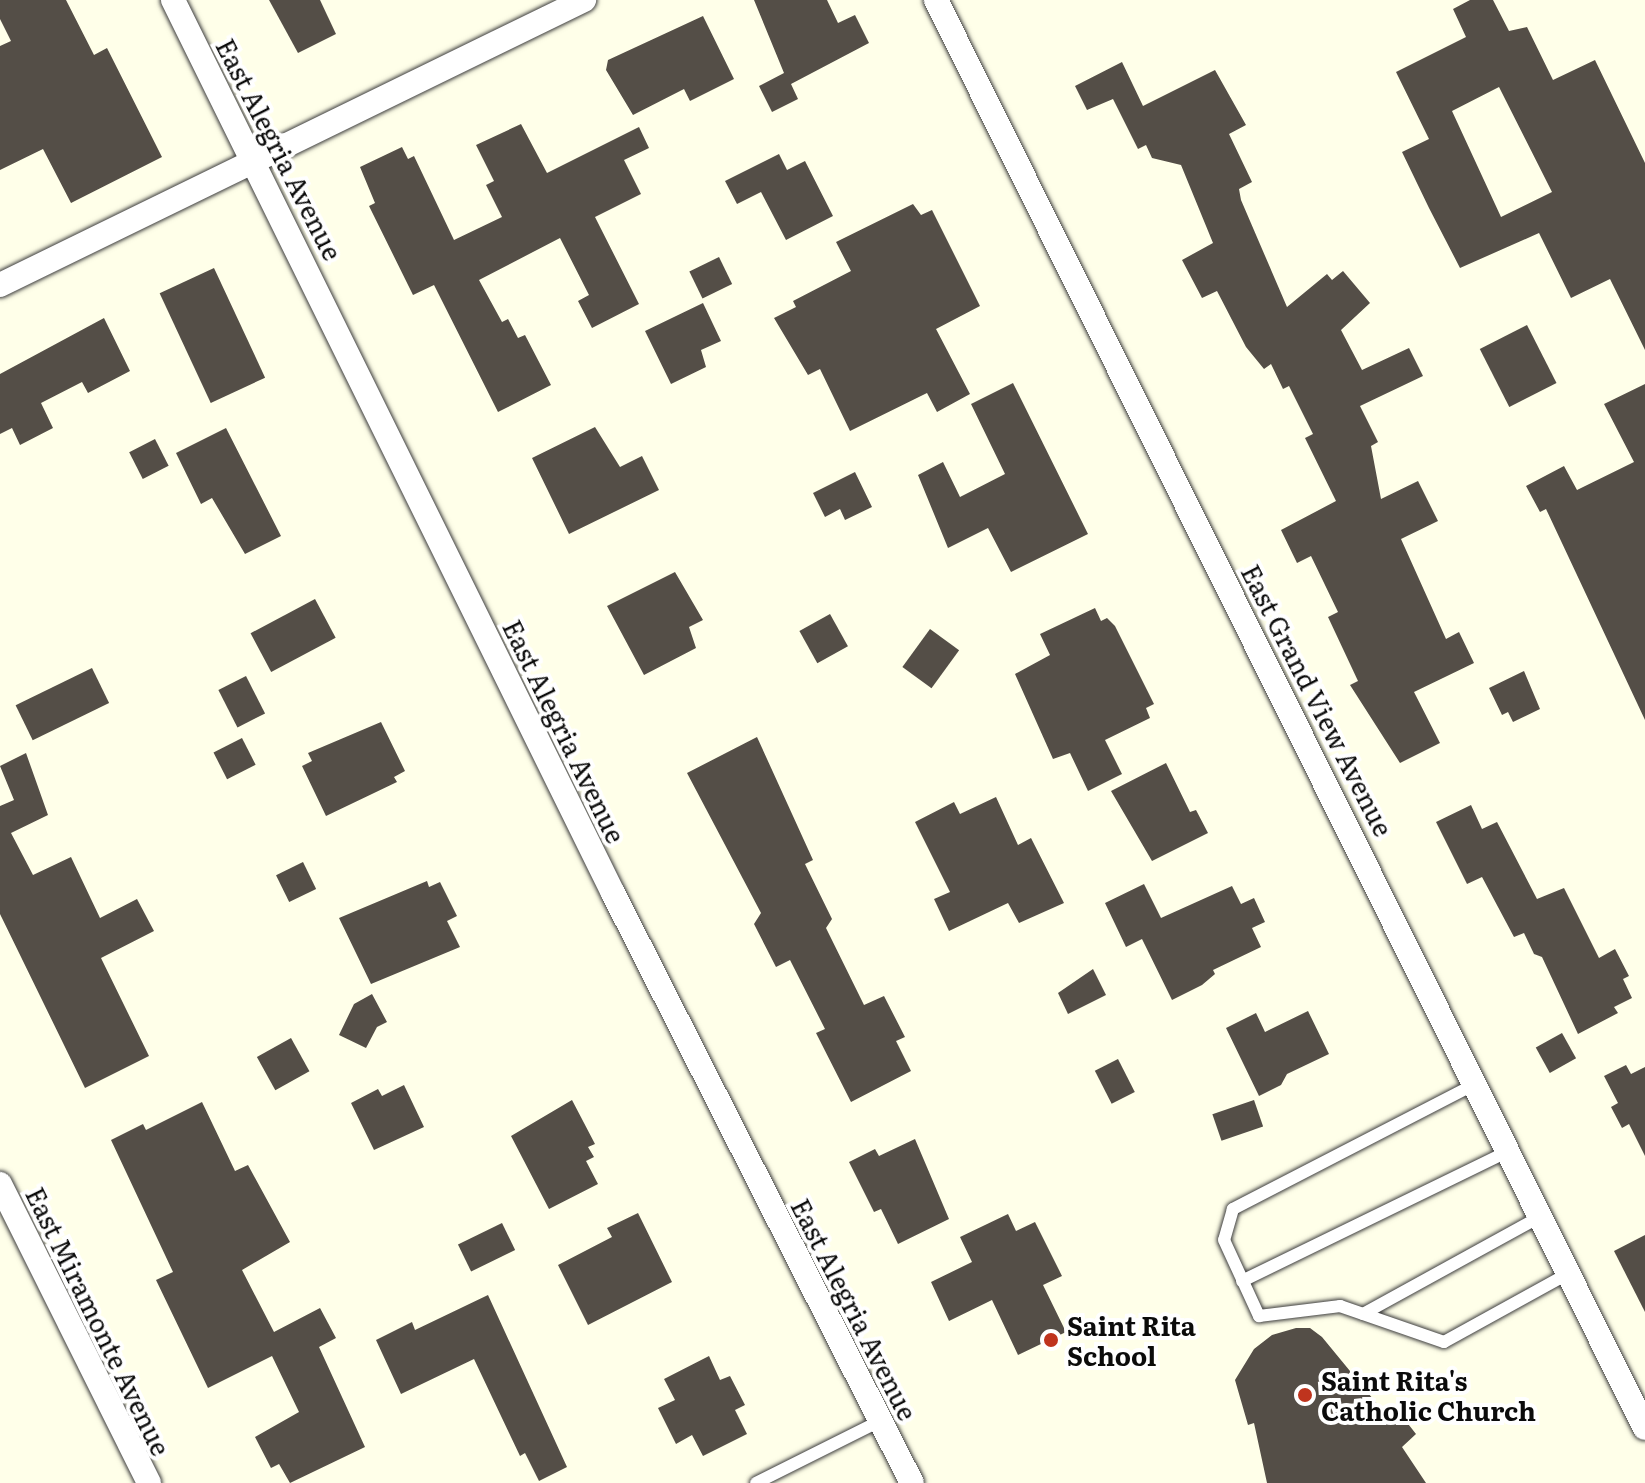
<!DOCTYPE html>
<html>
<head>
<meta charset="utf-8">
<style>
	body { margin:0 }
	#map { position:relative; width:1645px; height:1483px; overflow:hidden; background:#ffffe9; font-family:Literata,serif }
	div>[style] { position:absolute }
	.building>* { inset:0; background:#544e47; transform-origin:0 0 }
	.roads { filter:drop-shadow(0 0 2px #3e3e3e) drop-shadow(0 0 2px #3e3e3e) }
	.service>* { height:12px; margin:-6px; padding:0 6px; transform-origin:6px; border-radius:6px; background:#fff }
	.minor>* { height:24px; margin:-12px; padding:0 12px; transform-origin:12px; border-radius:12px; background:#fff }
	.dots>* { width:22px; height:22px; translate:-50% -50%; box-sizing:border-box; border:4px solid #fff; border-radius:50% }
	span { translate:-50% -50%; white-space:nowrap; text-align:center; line-height:1.15; -webkit-text-stroke:8px #fff; paint-order:stroke }
	.street-label { font-size:26px; color:#0b0b0b }
	.poi-label { font-size:26px; color:#0b0b0b; font-weight:700 }
	.left { translate:0 -50%; text-align:left }
</style>
</head>
<body>
<div id="map">
	<div class="building">
		<i style="clip-path:polygon(0 0,66px 0,94px 55px,107px 48px,162px 157px,71px 203px,43px 149px,0 170px,0 46px,11px 41px,0 19px)"></i>
		<i style="clip-path:polygon(269px 0,320px 0,336px 34px,298px 53px)"></i>
		<i style="clip-path:polygon(754px 0,827px 0,838px 23px,855px 15px,869px 43px,791px 84px,798px 99px,772px 112px,759px 86px,784px 73px)"></i>
		<i style="clip-path:polygon(evenodd,1470px 0,1493px 0,1509px 31px,1527px 27px,1553px 80px,1595px 60px,1645px 163px,1645px 350px,1610px 279px,1571px 298px,1539px 233px,1460px 268px,1429px 208px,1402px 152px,1429px 139px,1396px 72px,1466px 37px,1453px 9px,1470px 0,1499px 87px,1552px 192px,1501px 217px,1452px 111px,1499px 87px)"></i>
		<i style="clip-path:polygon(703px 16px,734px 79px,690px 101px,684px 89px,633px 115px,606px 70px,608px 60px)"></i>
		<i style="clip-path:polygon(1122px 62px,1143px 106px,1215px 70px,1246px 125px,1229px 134px,1252px 182px,1239px 189px,1241px 200px,1287px 307px,1327px 274px,1332px 280px,1343px 271px,1370px 303px,1341px 330px,1362px 370px,1409px 348px,1423px 376px,1360px 406px,1378px 442px,1371px 446px,1381px 499px,1418px 481px,1438px 521px,1401px 539px,1446px 639px,1459px 632px,1474px 663px,1414px 692px,1440px 743px,1400px 763px,1350px 685px,1358px 681px,1328px 617px,1338px 612px,1311px 556px,1297px 563px,1281px 530px,1336px 501px,1305px 438px,1313px 434px,1289px 386px,1283px 389px,1271px 364px,1264px 369px,1246px 347px,1217px 291px,1202px 298px,1182px 260px,1213px 243px,1181px 165px,1152px 158px,1146px 145px,1138px 149px,1113px 99px,1087px 110px,1075px 86px)"></i>
		<i style="clip-path:polygon(521px 124px,547px 173px,639px 127px,649px 148px,624px 160px,641px 194px,595px 217px,639px 304px,592px 328px,578px 301px,589px 295px,560px 238px,479px 280px,502px 322px,508px 319px,518px 338px,525px 335px,551px 385px,498px 412px,434px 285px,413px 295px,369px 206px,375px 203px,360px 167px,402px 147px,408px 159px,414px 156px,454px 240px,502px 217px,486px 185px,494px 181px,476px 145px)"></i>
		<i style="clip-path:polygon(779px 154px,787px 170px,805px 161px,833px 216px,786px 240px,761px 192px,737px 204px,725px 181px)"></i>
		<i style="clip-path:polygon(913px 204px,921px 215px,932px 210px,980px 306px,936px 329px,970px 394px,937px 412px,927px 393px,850px 431px,820px 369px,808px 375px,774px 318px,796px 307px,793px 301px,851px 271px,836px 242px)"></i>
		<i style="left:719px;top:257px;width:30px;height:33px;rotate:64deg"></i>
		<i style="left:214px;top:268px;width:121px;height:60px;rotate:65deg"></i>
		<i style="clip-path:polygon(703px 303px,721px 341px,701px 350px,706px 367px,671px 384px,645px 331px)"></i>
		<i style="clip-path:polygon(104px 318px,130px 371px,88px 393px,82px 382px,41px 403px,53px 428px,20px 445px,12px 428px,0 434px,0 374px)"></i>
		<i style="left:1527px;top:325px;width:65px;height:53px;rotate:63deg"></i>
		<i style="clip-path:polygon(1013px 383px,1088px 534px,1011px 572px,988px 528px,948px 548px,918px 475px,943px 462px,960px 497px,1005px 474px,971px 404px)"></i>
		<i style="clip-path:polygon(1645px 384px,1645px 720px,1546px 509px,1540px 512px,1526px 486px,1564px 466px,1577px 490px,1634px 462px,1604px 404px)"></i>
		<i style="clip-path:polygon(595px 427px,620px 467px,642px 456px,659px 490px,569px 534px,532px 458px)"></i>
		<i style="clip-path:polygon(226px 428px,281px 536px,245px 554px,212px 498px,201px 504px,176px 453px)"></i>
		<i style="left:155px;top:439px;width:30px;height:29px;rotate:63deg"></i>
		<i style="clip-path:polygon(855px 472px,872px 507px,845px 520px,840px 509px,825px 517px,813px 493px)"></i>
		<i style="clip-path:polygon(675px 572px,703px 620px,689px 627px,696px 648px,644px 675px,607px 606px)"></i>
		<i style="left:315px;top:599px;width:44px;height:73px;rotate:62deg"></i>
		<i style="clip-path:polygon(1095px 608px,1101px 621px,1107px 618px,1115px 626px,1154px 704px,1146px 708px,1150px 718px,1105px 740px,1122px 774px,1088px 791px,1070px 753px,1053px 759px,1015px 674px,1050px 655px,1040px 634px)"></i>
		<i style="left:830px;top:614px;width:37px;height:35px;rotate:61deg"></i>
		<i style="left:930px;top:629px;width:36px;height:47px;rotate:36deg"></i>
		<i style="left:92px;top:668px;width:39px;height:85px;rotate:64deg"></i>
		<i style="clip-path:polygon(1524px 671px,1540px 709px,1513px 722px,1508px 712px,1502px 715px,1489px 688px)"></i>
		<i style="left:246px;top:676px;width:42px;height:31px;rotate:63deg"></i>
		<i style="clip-path:polygon(381px 722px,405px 771px,394px 777px,397px 782px,326px 816px,302px 766px,312px 761px,308px 753px)"></i>
		<i style="clip-path:polygon(757px 737px,813px 860px,805px 864px,832px 919px,826px 928px,864px 1005px,884px 996px,905px 1037px,896px 1041px,911px 1071px,851px 1102px,816px 1033px,825px 1029px,790px 960px,776px 967px,754px 924px,761px 913px,687px 773px)"></i>
		<i style="left:242px;top:738px;width:30px;height:32px;rotate:63deg"></i>
		<i style="clip-path:polygon(26px 753px,48px 815px,11px 833px,33px 875px,71px 857px,100px 918px,137px 899px,154px 931px,101px 958px,149px 1056px,85px 1088px,0 914px,0 806px,14px 800px,0 766px)"></i>
		<i style="clip-path:polygon(1166px 763px,1190px 812px,1196px 810px,1208px 833px,1152px 861px,1111px 791px)"></i>
		<i style="clip-path:polygon(996px 797px,1018px 845px,1031px 838px,1064px 903px,1019px 923px,1008px 903px,949px 931px,934px 899px,950px 892px,915px 822px,954px 802px,960px 814px)"></i>
		<i style="clip-path:polygon(1471px 805px,1482px 829px,1497px 822px,1537px 899px,1564px 888px,1599px 958px,1615px 949px,1629px 976px,1623px 979px,1632px 998px,1614px 1007px,1618px 1013px,1578px 1034px,1542px 957px,1534px 954px,1524px 933px,1514px 937px,1482px 877px,1467px 884px,1436px 822px)"></i>
		<i style="left:303px;top:862px;width:30px;height:30px;rotate:64deg"></i>
		<i style="clip-path:polygon(427px 881px,429px 887px,440px 882px,457px 916px,447px 921px,460px 947px,371px 984px,339px 918px)"></i>
		<i style="clip-path:polygon(1144px 884px,1161px 918px,1232px 886px,1241px 904px,1254px 898px,1265px 922px,1252px 928px,1261px 947px,1213px 970px,1215px 974px,1202px 985px,1172px 1000px,1142px 939px,1126px 947px,1105px 903px)"></i>
		<i style="clip-path:polygon(1093px 969px,1106px 995px,1068px 1014px,1058px 993px)"></i>
		<i style="clip-path:polygon(372px 994px,387px 1022px,377px 1027px,366px 1048px,339px 1035px,354px 1004px)"></i>
		<i style="clip-path:polygon(1308px 1011px,1329px 1054px,1287px 1074px,1281px 1085px,1259px 1096px,1226px 1028px,1256px 1013px,1265px 1032px)"></i>
		<i style="left:1562px;top:1033px;width:29px;height:30px;rotate:61deg"></i>
		<i style="left:291px;top:1038px;width:38px;height:39px;rotate:61deg"></i>
		<i style="left:1118px;top:1059px;width:37px;height:26px;rotate:63deg"></i>
		<i style="clip-path:polygon(1626px 1065px,1631px 1074px,1645px 1067px,1645px 1156px,1629px 1124px,1622px 1128px,1611px 1107px,1618px 1103px,1604px 1076px)"></i>
		<i style="clip-path:polygon(404px 1085px,424px 1127px,374px 1150px,351px 1103px,378px 1089px,382px 1096px)"></i>
		<i style="clip-path:polygon(572px 1100px,595px 1144px,588px 1147px,594px 1157px,586px 1161px,598px 1184px,549px 1209px,511px 1136px)"></i>
		<i style="left:1254px;top:1100px;width:28px;height:44px;rotate:71deg"></i>
		<i style="clip-path:polygon(202px 1102px,235px 1171px,248px 1165px,290px 1242px,242px 1270px,274px 1332px,320px 1308px,336px 1338px,319px 1347px,365px 1447px,290px 1483px,279px 1464px,271px 1468px,255px 1437px,299px 1412px,272px 1356px,208px 1388px,156px 1280px,173px 1272px,111px 1140px,143px 1124px,146px 1130px)"></i>
		<i style="clip-path:polygon(915px 1139px,949px 1219px,898px 1244px,881px 1209px,874px 1212px,849px 1162px,875px 1149px,879px 1156px)"></i>
		<i style="clip-path:polygon(638px 1213px,672px 1282px,588px 1325px,558px 1265px,612px 1237px,607px 1228px)"></i>
		<i style="clip-path:polygon(1008px 1214px,1016px 1231px,1035px 1222px,1062px 1276px,1043px 1285px,1066px 1332px,1018px 1355px,992px 1300px,949px 1321px,931px 1282px,972px 1262px,960px 1237px)"></i>
		<i style="left:502px;top:1223px;width:30px;height:49px;rotate:64deg"></i>
		<i style="clip-path:polygon(1645px 1235px,1645px 1312px,1614px 1251px)"></i>
		<i style="clip-path:polygon(488px 1295px,567px 1467px,539px 1481px,525px 1453px,520px 1456px,474px 1359px,401px 1394px,376px 1340px,412px 1322px,415px 1330px)"></i>
		<i style="clip-path:polygon(1296px 1328px,1310px 1328px,1322px 1337px,1387px 1416px,1398px 1411px,1416px 1434px,1402px 1447px,1426px 1483px,1267px 1483px,1254px 1423px,1248px 1425px,1235px 1380px,1254px 1349px,1272px 1335px)"></i>
		<i style="clip-path:polygon(709px 1356px,720px 1380px,730px 1376px,745px 1405px,735px 1410px,747px 1434px,703px 1456px,692px 1435px,676px 1444px,658px 1408px,675px 1400px,664px 1379px)"></i>
	</div>
	<div class="roads">
		<div class="service">
			<i style="left:1477px;top:1083px;width:275px;rotate:152.7deg"></i>
			<i style="left:1233px;top:1209px;width:32px;rotate:106deg"></i>
			<i style="left:1224px;top:1240px;width:84px;rotate:65.3deg"></i>
			<i style="left:1259px;top:1316px;width:82px;rotate:-7deg"></i>
			<i style="left:1340px;top:1306px;width:110px;rotate:19.1deg"></i>
			<i style="left:1444px;top:1342px;width:145px;rotate:-28.9deg"></i>
			<i style="left:1242px;top:1281px;width:297px;rotate:-26deg"></i>
			<i style="left:1363px;top:1314px;width:205px;rotate:-28.8deg"></i>
			<i style="left:756px;top:1483px;width:139px;rotate:-26.6deg"></i>
		</div>
		<div class="minor">
			<i style="left:173px;top:0;width:996px;rotate:63.77deg"></i>
			<i style="left:613px;top:893px;width:661px;rotate:63.13deg"></i>
			<i style="left:936px;top:0;width:1594px;rotate:63.6deg"></i>
			<i style="left:0;top:285px;width:650px;rotate:-26.01deg"></i>
			<i style="left:0;top:1184px;width:334px;rotate:63.5deg"></i>
		</div>
	</div>
	<div class="dots">
		<i style="left:1051px;top:1340px;background:#bf341e"></i>
		<i style="left:1305px;top:1395px;background:#bf341e"></i>
	</div>
	<div class="street-label">
		<span style="left:280px;top:149px;rotate:63deg">East Alegria Avenue</span>
		<span style="left:1318px;top:700px;rotate:63deg">East Grand View Avenue</span>
		<span style="left:565px;top:731px;rotate:64deg">East Alegria Avenue</span>
		<span style="left:855px;top:1309px;rotate:63deg">East Alegria Avenue</span>
		<span style="left:99px;top:1321px;rotate:64deg">East Miramonte Avenue</span>
	</div>
	<div class="poi-label">
		<span class="left" style="left:1067px;top:1340px">Saint Rita<br>School</span>
		<span class="left" style="left:1321px;top:1395px">Saint Rita's<br>Catholic Church</span>
	</div>
</div>
</body>
</html>
